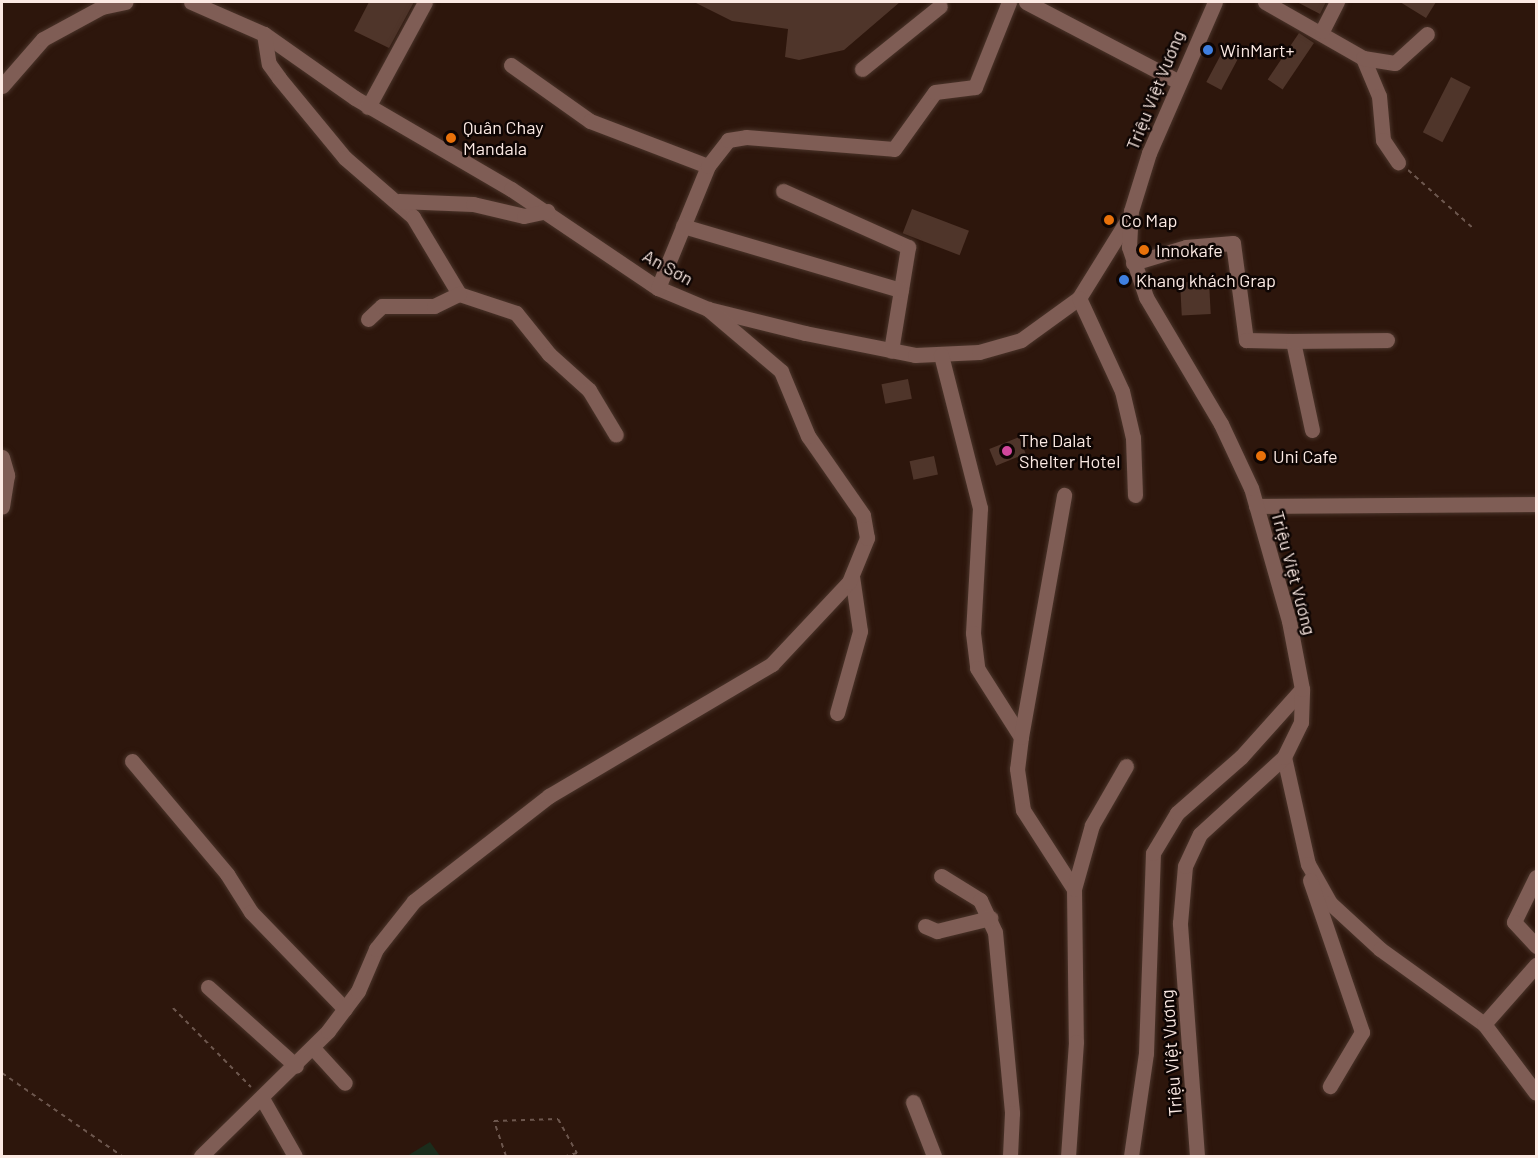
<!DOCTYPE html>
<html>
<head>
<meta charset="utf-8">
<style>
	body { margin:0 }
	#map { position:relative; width:1538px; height:1158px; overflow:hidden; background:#2d160c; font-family:Barlow,sans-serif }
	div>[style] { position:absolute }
	.green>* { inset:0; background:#1b2d1c }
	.building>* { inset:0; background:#4f352a; transform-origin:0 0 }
	.path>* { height:2px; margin-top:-1px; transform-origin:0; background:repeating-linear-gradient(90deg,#6d574e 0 4.5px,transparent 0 9px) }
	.roads { filter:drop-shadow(0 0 2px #4a342a) drop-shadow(0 0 2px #4a342a) }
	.minor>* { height:15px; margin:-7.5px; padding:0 7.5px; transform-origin:7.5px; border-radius:7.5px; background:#7f5d55 }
	.dots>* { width:16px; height:16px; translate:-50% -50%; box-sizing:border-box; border:3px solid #0e0503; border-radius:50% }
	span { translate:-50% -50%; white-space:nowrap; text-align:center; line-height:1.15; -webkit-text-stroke:5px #0e0503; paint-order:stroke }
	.poi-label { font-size:18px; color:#fbe9e3 }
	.left { translate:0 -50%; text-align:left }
	.street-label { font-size:18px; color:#fbe9e3 }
	.frame { position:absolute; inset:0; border:3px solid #fbe9e3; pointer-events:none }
</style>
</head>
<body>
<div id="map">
	<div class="green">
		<i style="clip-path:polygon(430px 1142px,440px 1156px,407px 1156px)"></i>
	</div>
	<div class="building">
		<i style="clip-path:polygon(369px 2px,414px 2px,389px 48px,354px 31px)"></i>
		<i style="clip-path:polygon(694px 2px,900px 2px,844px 50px,799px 60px,785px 57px,788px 29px,732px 21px)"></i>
		<i style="clip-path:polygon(1297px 2px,1326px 2px,1320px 14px)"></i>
		<i style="clip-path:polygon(1400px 2px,1436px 2px,1426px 18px)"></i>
		<i style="left:1299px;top:33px;width:18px;height:56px;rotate:34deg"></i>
		<i style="left:1226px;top:45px;width:17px;height:42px;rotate:28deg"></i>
		<i style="left:1451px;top:77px;width:22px;height:62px;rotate:27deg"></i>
		<i style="left:912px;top:209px;width:61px;height:26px;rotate:21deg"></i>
		<i style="left:1209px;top:281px;width:33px;height:29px;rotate:87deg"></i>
		<i style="left:908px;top:379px;width:20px;height:27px;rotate:79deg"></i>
		<i style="left:1019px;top:437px;width:18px;height:32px;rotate:68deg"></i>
		<i style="left:934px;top:456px;width:19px;height:25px;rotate:78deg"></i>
	</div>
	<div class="path">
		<i style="left:1408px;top:170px;width:90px;rotate:41.8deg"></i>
		<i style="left:173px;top:1008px;width:111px;rotate:45.4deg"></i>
		<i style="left:2px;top:1073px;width:146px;rotate:34.7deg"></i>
		<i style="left:506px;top:1156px;width:37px;rotate:-109deg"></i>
		<i style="left:494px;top:1121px;width:64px;rotate:-1.8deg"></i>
		<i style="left:558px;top:1119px;width:39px;rotate:61deg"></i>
		<i style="left:577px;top:1153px;width:11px;rotate:165deg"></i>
	</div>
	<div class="roads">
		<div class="minor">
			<i style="left:191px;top:2px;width:80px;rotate:23.7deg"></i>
			<i style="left:264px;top:34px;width:111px;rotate:35.1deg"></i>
			<i style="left:355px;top:98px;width:181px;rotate:30.3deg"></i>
			<i style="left:511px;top:189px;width:177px;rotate:34deg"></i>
			<i style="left:658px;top:288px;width:54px;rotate:22.8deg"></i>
			<i style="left:708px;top:309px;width:100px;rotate:13.9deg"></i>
			<i style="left:805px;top:333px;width:112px;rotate:11.3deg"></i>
			<i style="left:915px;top:355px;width:64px;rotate:-2.7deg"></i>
			<i style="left:979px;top:352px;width:44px;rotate:-15.9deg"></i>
			<i style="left:1021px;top:340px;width:72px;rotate:-35.9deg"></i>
			<i style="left:1079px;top:298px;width:93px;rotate:-58.2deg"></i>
			<i style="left:1026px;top:2px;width:170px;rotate:27.6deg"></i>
			<i style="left:1265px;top:2px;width:113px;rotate:29.7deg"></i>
			<i style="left:1363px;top:58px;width:41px;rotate:67.2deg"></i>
			<i style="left:1379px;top:96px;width:44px;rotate:84.8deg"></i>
			<i style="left:1383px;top:140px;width:27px;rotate:56deg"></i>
			<i style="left:1322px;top:31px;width:33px;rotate:-63deg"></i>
			<i style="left:264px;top:34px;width:30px;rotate:81deg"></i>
			<i style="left:269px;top:64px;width:17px;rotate:54deg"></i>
			<i style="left:279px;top:78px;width:104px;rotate:50.5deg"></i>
			<i style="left:345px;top:158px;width:90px;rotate:40.9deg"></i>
			<i style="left:413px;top:217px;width:90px;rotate:59.1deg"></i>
			<i style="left:459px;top:294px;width:60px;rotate:18.4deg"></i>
			<i style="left:516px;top:313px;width:53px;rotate:51.2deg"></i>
			<i style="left:549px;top:354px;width:54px;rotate:42deg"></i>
			<i style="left:589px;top:390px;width:52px;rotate:59deg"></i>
			<i style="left:1363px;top:58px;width:32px;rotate:9deg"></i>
			<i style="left:1395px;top:63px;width:43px;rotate:-42.2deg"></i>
			<i style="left:511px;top:65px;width:97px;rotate:35.3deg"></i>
			<i style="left:590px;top:121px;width:126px;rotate:20.9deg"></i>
			<i style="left:708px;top:166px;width:132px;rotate:112.3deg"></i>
			<i style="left:862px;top:69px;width:100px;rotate:-38.9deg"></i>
			<i style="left:2px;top:86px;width:62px;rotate:-48.9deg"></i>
			<i style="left:43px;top:39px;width:67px;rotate:-28.5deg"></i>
			<i style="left:102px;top:7px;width:24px;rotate:-12deg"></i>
			<i style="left:368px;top:107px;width:119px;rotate:-61.5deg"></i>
			<i style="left:708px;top:166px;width:33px;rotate:-52deg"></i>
			<i style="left:728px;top:140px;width:18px;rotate:-9deg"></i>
			<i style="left:746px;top:137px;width:148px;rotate:4.6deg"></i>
			<i style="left:894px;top:149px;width:70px;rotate:-54.3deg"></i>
			<i style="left:935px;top:92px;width:40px;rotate:-7.1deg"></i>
			<i style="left:975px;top:87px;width:92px;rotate:-68.2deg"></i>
			<i style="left:783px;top:191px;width:137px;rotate:24.1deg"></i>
			<i style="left:908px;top:247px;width:105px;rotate:99.3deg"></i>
			<i style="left:399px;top:201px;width:74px;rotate:2.3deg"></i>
			<i style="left:473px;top:204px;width:52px;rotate:13.2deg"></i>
			<i style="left:524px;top:216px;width:24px;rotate:-12deg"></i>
			<i style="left:683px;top:226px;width:227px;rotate:16.4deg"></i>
			<i style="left:1133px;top:263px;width:55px;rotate:-16.8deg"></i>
			<i style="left:1186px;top:247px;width:47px;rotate:-4.9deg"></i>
			<i style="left:1233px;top:243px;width:98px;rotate:82.4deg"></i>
			<i style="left:1246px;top:340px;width:47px;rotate:1.2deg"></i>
			<i style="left:1079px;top:298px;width:102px;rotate:65.2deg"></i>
			<i style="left:1122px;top:391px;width:48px;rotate:76.8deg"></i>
			<i style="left:1133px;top:438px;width:57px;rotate:88deg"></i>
			<i style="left:368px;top:319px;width:19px;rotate:-43deg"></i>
			<i style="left:382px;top:306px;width:52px"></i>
			<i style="left:434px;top:306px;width:28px;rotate:-26deg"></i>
			<i style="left:941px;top:355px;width:158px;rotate:75.7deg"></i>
			<i style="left:980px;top:508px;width:125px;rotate:93.2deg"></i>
			<i style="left:973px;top:633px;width:35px;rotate:83deg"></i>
			<i style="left:977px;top:668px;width:82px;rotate:57.5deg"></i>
			<i style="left:1021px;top:737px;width:32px;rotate:97deg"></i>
			<i style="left:1017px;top:769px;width:41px;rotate:81.7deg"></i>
			<i style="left:1023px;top:810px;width:94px;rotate:57.2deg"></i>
			<i style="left:1074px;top:889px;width:153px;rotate:89.3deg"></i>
			<i style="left:1076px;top:1042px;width:114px;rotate:94deg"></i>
			<i style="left:1312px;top:430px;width:91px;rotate:-102.1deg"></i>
			<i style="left:1293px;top:341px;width:94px;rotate:-0.6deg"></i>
			<i style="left:2px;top:457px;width:19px;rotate:74deg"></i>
			<i style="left:7px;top:475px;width:32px;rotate:99deg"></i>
			<i style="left:1256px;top:506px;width:280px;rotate:-0.4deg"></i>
			<i style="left:837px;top:713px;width:85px;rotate:-74.3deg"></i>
			<i style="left:860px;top:631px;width:56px;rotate:-98.3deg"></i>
			<i style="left:1021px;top:737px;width:246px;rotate:-79.9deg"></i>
			<i style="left:1284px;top:757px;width:110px;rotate:77.4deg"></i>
			<i style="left:1308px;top:864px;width:45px;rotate:60.6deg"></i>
			<i style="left:1330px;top:903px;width:68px;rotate:42.6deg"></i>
			<i style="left:1380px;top:949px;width:128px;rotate:35.8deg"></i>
			<i style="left:1484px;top:1024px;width:86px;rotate:53deg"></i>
			<i style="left:132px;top:761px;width:148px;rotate:49.9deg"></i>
			<i style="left:227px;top:874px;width:45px;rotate:57.7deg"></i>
			<i style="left:251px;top:912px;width:135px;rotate:45.9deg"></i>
			<i style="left:941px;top:876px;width:46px;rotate:31.6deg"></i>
			<i style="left:980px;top:900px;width:35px;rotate:65deg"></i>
			<i style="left:995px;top:932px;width:182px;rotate:84.6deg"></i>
			<i style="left:1012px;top:1113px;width:43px;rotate:92.7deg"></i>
			<i style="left:1536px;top:877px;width:50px;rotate:116.1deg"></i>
			<i style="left:1514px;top:922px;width:33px;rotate:47deg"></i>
			<i style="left:1310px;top:880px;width:161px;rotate:71.1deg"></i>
			<i style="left:1362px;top:1032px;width:63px;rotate:120.7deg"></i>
			<i style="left:1074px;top:889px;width:66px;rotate:-74.3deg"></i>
			<i style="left:1092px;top:825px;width:68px;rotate:-60deg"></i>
			<i style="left:925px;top:926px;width:13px;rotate:23deg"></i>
			<i style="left:937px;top:931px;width:55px;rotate:-13.8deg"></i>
			<i style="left:208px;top:987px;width:118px;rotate:41.9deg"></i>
			<i style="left:1484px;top:1024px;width:79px;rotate:-48.6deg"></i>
			<i style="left:313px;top:1048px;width:47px;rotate:47.6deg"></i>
			<i style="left:263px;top:1100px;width:64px;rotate:60.3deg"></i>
			<i style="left:913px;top:1102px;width:58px;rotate:68.7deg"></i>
			<i style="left:201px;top:1156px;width:178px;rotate:-44.5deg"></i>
			<i style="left:328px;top:1031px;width:50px;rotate:-53.1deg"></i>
			<i style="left:358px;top:991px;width:46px;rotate:-66.8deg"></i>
			<i style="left:376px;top:949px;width:61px;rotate:-51.6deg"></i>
			<i style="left:414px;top:901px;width:171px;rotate:-37.9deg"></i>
			<i style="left:549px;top:796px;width:259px;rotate:-30.6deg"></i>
			<i style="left:772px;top:664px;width:112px;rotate:-46.8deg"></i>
			<i style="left:849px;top:582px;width:48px;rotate:-67.8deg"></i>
			<i style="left:867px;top:538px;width:23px;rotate:-100deg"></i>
			<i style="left:863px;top:515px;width:96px;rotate:-124.8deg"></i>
			<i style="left:808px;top:436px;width:70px;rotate:-112.6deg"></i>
			<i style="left:781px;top:371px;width:96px;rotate:-139.7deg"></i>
			<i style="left:1131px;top:1156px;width:104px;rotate:-81.7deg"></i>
			<i style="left:1146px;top:1053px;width:200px;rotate:-88deg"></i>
			<i style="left:1153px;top:853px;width:47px;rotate:-59deg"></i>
			<i style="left:1177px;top:813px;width:85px;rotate:-41.2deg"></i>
			<i style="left:1241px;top:757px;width:91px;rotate:-48.1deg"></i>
			<i style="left:1197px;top:1156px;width:234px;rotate:-94.2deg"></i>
			<i style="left:1180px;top:923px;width:57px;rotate:-85deg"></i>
			<i style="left:1185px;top:866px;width:35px;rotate:-65deg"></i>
			<i style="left:1200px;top:834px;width:114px;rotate:-42.5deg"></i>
			<i style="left:1284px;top:757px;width:39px;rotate:-64deg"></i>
			<i style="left:1301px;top:722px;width:33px;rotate:-88deg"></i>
			<i style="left:1302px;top:689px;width:69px;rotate:-100.8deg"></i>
			<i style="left:1289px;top:621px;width:138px;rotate:-105.9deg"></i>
			<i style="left:1251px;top:488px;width:71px;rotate:-115.1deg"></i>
			<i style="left:1221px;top:424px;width:147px;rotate:-120.6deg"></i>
			<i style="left:1146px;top:297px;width:53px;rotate:-108.8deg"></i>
			<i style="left:1129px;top:247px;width:36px;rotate:-87deg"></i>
			<i style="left:1131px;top:211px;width:61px;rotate:-72.8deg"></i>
			<i style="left:1149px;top:153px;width:165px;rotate:-66.4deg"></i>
		</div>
	</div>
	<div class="dots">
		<i style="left:1208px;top:50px;background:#3f7fe0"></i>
		<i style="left:451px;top:138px;background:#e8710a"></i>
		<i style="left:1109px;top:220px;background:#e8710a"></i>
		<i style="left:1144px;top:250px;background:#e8710a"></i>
		<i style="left:1124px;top:280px;background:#3f7fe0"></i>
		<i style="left:1007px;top:451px;background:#d1479c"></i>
		<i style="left:1261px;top:456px;background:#e8710a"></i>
	</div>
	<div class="poi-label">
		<span class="left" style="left:1220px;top:50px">WinMart+</span>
		<span class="left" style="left:463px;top:138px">Quân Chay<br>Mandala</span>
		<span class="left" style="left:1121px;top:220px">Co Map</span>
		<span class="left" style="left:1156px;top:250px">Innokafe</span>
		<span class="left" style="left:1136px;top:280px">Khang khách Grap</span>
		<span class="left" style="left:1019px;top:451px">The Dalat<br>Shelter Hotel</span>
		<span class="left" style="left:1273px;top:456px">Uni Cafe</span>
	</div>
	<div class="street-label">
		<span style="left:1155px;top:90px;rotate:-68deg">Triệu Việt Vương</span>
		<span style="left:668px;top:267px;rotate:29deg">An Sơn</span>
		<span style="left:1294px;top:573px;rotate:75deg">Triệu Việt Vương</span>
		<span style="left:1171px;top:1053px;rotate:-94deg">Triệu Việt Vương</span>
	</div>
	<div class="frame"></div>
</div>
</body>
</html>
